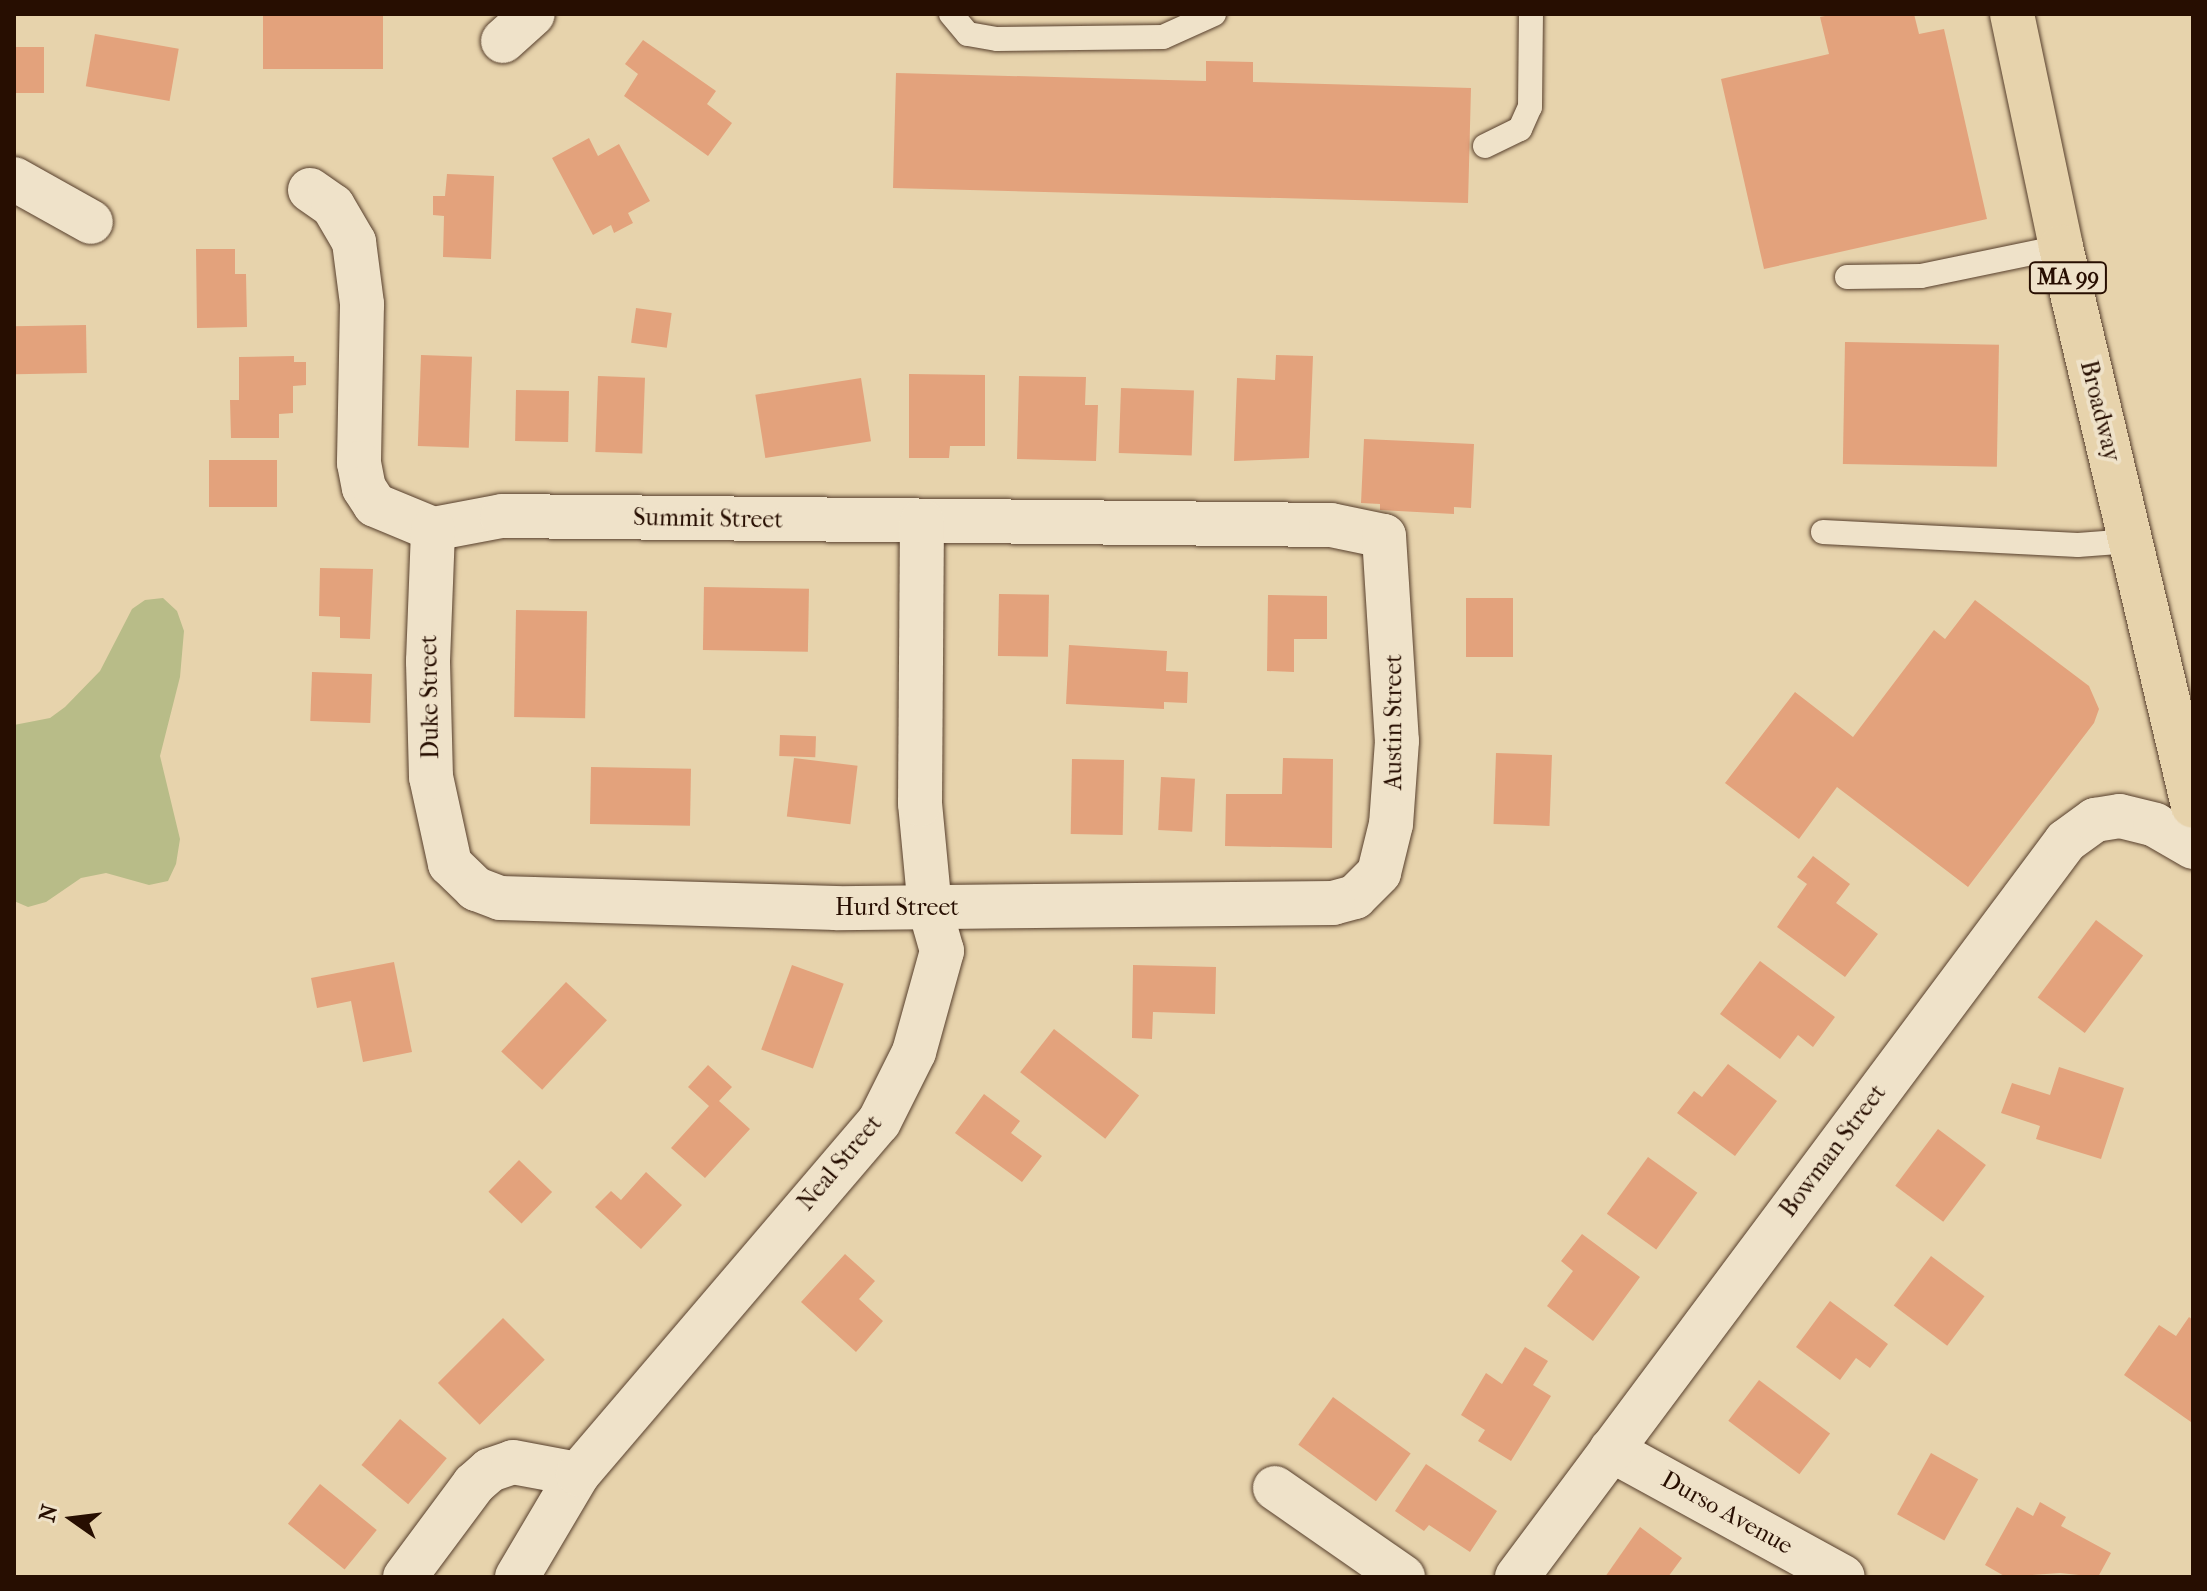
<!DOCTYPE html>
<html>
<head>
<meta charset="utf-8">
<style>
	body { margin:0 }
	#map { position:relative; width:2207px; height:1591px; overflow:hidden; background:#e7d3ac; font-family:"IM FELL French Canon",serif }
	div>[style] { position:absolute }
	.green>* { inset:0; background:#b8bc88 }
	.building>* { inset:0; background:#e3a27c; transform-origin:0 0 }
	.roads { filter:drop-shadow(0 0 2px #573f2c) drop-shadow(0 0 2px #573f2c) }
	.lane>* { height:24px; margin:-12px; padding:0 12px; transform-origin:12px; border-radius:12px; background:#efe2c9 }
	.street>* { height:44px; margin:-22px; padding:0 22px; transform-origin:22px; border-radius:22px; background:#efe2c9 }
	.secondary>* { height:44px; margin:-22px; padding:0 22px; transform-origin:22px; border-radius:22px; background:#efe2c9 }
	.primary>* { height:44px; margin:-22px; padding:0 22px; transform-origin:22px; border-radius:22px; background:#e7d3ac }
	span { translate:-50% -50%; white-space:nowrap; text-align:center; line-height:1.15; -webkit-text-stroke:8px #efe2c9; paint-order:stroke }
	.shield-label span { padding:2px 6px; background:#efe2c9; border:2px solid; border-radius:6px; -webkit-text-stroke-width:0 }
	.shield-label { font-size:22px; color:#270e01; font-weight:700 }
	.street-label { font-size:24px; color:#270e01 }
	.frame { position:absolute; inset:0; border:16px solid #270e01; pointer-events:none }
	.north { position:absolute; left:32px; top:1479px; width:80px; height:80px; -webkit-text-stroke:6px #efe2c9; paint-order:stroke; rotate:284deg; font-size:22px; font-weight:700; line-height:32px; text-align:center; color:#270e01 }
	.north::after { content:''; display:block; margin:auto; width:28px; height:36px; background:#270e01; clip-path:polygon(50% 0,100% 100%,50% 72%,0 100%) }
</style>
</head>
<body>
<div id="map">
	<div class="green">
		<i style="clip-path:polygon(163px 598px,177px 611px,184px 631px,180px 677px,160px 756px,180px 839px,176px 864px,168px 881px,149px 885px,106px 873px,81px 878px,46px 902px,28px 907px,14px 901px,14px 725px,50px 718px,65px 707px,100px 671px,132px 609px,145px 600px)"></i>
	</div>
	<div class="building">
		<i style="left:263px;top:14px;width:120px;height:55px"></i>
		<i style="clip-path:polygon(1835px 14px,1914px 14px,1919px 34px,1944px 29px,1987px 219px,1764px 269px,1721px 79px,1829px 54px,1820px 17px)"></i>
		<i style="left:95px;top:34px;width:85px;height:53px;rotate:10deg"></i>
		<i style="clip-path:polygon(643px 40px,716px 91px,707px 104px,732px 123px,708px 156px,624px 96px,638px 74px,625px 64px)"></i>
		<i style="left:14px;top:47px;width:30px;height:46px"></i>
		<i style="clip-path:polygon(1206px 61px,1253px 62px,1253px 82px,1471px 88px,1468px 203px,893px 188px,896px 73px,1206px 81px)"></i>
		<i style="clip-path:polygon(589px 138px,598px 156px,619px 144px,650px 201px,628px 213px,633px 223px,614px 233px,611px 225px,593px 235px,552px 158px)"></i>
		<i style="clip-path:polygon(447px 174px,494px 176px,491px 259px,443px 257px,444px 216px,433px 215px,433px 196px,445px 196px)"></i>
		<i style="clip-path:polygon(196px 249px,235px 249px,235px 274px,246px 274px,247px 327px,197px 328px)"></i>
		<i style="left:636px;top:308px;width:36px;height:35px;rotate:8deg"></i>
		<i style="left:86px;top:325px;width:48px;height:72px;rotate:89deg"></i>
		<i style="left:1845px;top:342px;width:154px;height:122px;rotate:1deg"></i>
		<i style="left:421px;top:355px;width:51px;height:91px;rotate:2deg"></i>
		<i style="clip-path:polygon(1276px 355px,1313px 356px,1309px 458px,1234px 461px,1237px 378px,1275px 380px)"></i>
		<i style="clip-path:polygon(294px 356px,294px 362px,306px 362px,306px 385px,293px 386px,293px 413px,279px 414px,279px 438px,231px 438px,230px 400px,239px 400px,239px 357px)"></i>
		<i style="clip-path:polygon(909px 374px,985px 375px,985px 446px,950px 446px,949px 458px,909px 458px)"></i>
		<i style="left:598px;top:376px;width:47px;height:76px;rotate:2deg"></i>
		<i style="clip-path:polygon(1019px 376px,1086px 377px,1085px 405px,1098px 405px,1096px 461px,1017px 459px)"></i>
		<i style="left:861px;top:378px;width:64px;height:107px;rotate:81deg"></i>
		<i style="left:1121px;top:388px;width:73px;height:65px;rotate:2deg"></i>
		<i style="left:516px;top:390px;width:53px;height:51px;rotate:1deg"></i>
		<i style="clip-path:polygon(1364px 439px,1474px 444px,1471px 508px,1454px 507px,1454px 514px,1380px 510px,1380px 504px,1361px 503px)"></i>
		<i style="left:209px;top:460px;width:68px;height:47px"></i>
		<i style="clip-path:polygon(320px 568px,373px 569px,370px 639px,340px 638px,340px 617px,319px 616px)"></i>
		<i style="left:704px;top:587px;width:105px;height:63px;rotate:1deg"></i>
		<i style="left:999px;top:594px;width:50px;height:62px;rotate:1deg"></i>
		<i style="clip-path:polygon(1268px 595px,1327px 596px,1327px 639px,1294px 639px,1294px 672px,1267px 671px)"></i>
		<i style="left:1466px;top:598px;width:47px;height:59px"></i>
		<i style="clip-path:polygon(1975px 600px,2089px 686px,2099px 709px,2094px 723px,1968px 887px,1837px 787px,1799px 839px,1725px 783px,1795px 692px,1853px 737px,1934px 630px,1945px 639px)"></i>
		<i style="left:516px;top:610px;width:71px;height:107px;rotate:1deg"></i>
		<i style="clip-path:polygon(1069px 645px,1167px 651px,1166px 671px,1188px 672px,1187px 703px,1164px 702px,1164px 709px,1066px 704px)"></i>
		<i style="left:312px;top:672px;width:60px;height:49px;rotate:2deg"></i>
		<i style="left:780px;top:735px;width:36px;height:21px;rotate:2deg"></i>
		<i style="left:1496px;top:753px;width:56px;height:71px;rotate:2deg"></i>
		<i style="left:794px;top:758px;width:64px;height:59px;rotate:7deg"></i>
		<i style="clip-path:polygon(1283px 758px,1333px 759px,1332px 848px,1225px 846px,1226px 794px,1282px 794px)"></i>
		<i style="left:1072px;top:759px;width:52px;height:75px;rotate:1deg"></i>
		<i style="left:591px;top:767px;width:100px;height:57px;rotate:1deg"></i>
		<i style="left:1161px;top:777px;width:34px;height:53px;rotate:3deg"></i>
		<i style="clip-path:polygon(1813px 856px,1850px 884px,1836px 903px,1878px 934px,1845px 977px,1777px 927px,1807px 884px,1797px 877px)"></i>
		<i style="left:2096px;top:920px;width:59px;height:97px;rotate:37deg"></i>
		<i style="clip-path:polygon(1760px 961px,1835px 1017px,1813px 1047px,1798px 1035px,1780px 1059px,1720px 1014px)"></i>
		<i style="clip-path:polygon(394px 962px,412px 1052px,363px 1062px,351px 1001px,317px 1008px,311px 978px)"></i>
		<i style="left:792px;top:965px;width:55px;height:90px;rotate:20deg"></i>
		<i style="clip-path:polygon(1133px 965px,1216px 967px,1215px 1014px,1153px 1012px,1152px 1039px,1132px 1038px)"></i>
		<i style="left:566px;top:982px;width:56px;height:95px;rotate:43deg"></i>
		<i style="left:1054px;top:1029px;width:108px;height:55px;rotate:38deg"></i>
		<i style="clip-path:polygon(1728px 1064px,1777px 1101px,1735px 1156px,1677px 1113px,1694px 1091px,1702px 1097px)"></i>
		<i style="clip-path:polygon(708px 1065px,732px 1087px,719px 1101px,750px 1129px,705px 1178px,671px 1148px,709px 1106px,688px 1087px)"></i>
		<i style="clip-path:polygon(2059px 1067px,2124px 1088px,2101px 1159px,2036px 1139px,2040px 1126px,2001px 1113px,2012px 1083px,2050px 1095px)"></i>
		<i style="clip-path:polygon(984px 1094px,1020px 1121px,1011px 1133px,1042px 1156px,1022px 1182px,955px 1133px)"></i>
		<i style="left:1938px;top:1129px;width:60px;height:71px;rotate:37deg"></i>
		<i style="left:1648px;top:1157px;width:61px;height:70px;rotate:36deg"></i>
		<i style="left:519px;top:1160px;width:46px;height:44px;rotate:44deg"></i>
		<i style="clip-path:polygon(646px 1172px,682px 1205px,641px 1249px,595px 1207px,611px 1191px,621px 1200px)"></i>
		<i style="clip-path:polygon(1582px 1234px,1640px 1277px,1593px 1341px,1547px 1306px,1573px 1271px,1561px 1261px)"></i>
		<i style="clip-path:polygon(845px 1254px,875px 1281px,859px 1299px,883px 1321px,856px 1352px,801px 1302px)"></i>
		<i style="left:1931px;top:1256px;width:67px;height:62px;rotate:37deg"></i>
		<i style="clip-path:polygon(1830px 1301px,1888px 1344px,1870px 1368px,1856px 1358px,1840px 1380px,1796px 1347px)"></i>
		<i style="clip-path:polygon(2189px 1317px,2193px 1320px,2191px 1422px,2124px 1375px,2159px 1325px,2176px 1336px)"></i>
		<i style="left:503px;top:1318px;width:59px;height:92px;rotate:45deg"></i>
		<i style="clip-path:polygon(1525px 1347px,1548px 1361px,1533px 1385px,1551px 1396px,1511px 1461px,1478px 1441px,1485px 1430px,1461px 1415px,1486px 1373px,1502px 1384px)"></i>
		<i style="left:1759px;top:1380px;width:89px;height:51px;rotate:37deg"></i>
		<i style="left:1333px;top:1397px;width:96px;height:59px;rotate:36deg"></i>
		<i style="left:400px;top:1419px;width:61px;height:60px;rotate:40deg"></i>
		<i style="left:1931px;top:1453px;width:54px;height:70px;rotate:29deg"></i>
		<i style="clip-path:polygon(1426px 1464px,1497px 1511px,1470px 1552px,1429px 1525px,1424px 1531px,1395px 1511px)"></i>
		<i style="left:320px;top:1484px;width:73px;height:51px;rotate:39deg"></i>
		<i style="clip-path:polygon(2040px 1502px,2066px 1517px,2061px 1526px,2111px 1553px,2098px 1577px,2060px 1573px,2006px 1577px,1985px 1565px,2017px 1507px,2033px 1516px)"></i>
		<i style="clip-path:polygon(1640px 1527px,1682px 1558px,1668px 1577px,1605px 1577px)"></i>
	</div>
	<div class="roads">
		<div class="lane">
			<i style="left:951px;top:14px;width:26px;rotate:50deg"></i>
			<i style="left:968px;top:34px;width:29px;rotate:10deg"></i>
			<i style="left:997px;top:39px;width:166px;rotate:-0.7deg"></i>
			<i style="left:1163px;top:37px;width:56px;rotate:-24.3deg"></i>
			<i style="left:1485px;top:146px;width:39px;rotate:-26deg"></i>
			<i style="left:1520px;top:129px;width:24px;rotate:-66deg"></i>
			<i style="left:1530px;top:107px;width:93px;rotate:-89.4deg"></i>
			<i style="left:1847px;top:277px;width:74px;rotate:-0.8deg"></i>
			<i style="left:1921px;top:276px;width:143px;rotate:-11.7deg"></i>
			<i style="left:1823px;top:532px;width:255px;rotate:2.9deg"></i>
			<i style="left:2078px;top:545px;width:53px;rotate:-4.3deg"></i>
		</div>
		<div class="street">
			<i style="left:503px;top:41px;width:40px;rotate:-42deg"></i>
			<i style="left:14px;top:179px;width:88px;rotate:29.2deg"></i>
			<i style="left:310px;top:190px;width:28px;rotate:35deg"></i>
			<i style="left:333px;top:206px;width:42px;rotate:59.7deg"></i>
			<i style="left:354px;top:242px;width:63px;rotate:82.6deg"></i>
			<i style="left:362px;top:304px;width:159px;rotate:91.1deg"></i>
			<i style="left:359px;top:463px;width:25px;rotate:79deg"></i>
			<i style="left:364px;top:488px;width:20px;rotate:57deg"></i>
			<i style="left:375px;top:505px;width:63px;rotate:22.5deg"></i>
			<i style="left:433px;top:529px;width:70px;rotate:-10.7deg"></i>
			<i style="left:502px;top:516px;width:829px;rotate:0.62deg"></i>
			<i style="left:1331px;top:525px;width:54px;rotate:11.7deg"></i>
			<i style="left:1384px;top:536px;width:205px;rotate:86.4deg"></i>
			<i style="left:1397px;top:741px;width:83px;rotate:94.1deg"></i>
			<i style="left:1391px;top:824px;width:50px;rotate:103.8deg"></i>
			<i style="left:1379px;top:873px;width:34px;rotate:135deg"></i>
			<i style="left:1355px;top:897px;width:23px;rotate:165deg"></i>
			<i style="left:1333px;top:903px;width:497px;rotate:179.4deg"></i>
			<i style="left:836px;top:908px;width:336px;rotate:-178.3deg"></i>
			<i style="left:500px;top:898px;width:26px;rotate:-159deg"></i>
			<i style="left:476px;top:889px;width:36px;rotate:-136deg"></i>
			<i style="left:450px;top:864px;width:89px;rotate:-102.3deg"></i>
			<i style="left:431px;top:777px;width:116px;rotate:-91.5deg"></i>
			<i style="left:428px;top:661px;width:132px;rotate:-87.8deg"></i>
			<i style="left:1611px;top:1450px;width:264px;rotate:28.7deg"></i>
			<i style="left:1275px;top:1488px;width:156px;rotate:34.8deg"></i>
			<i style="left:405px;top:1577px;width:116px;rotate:-53.4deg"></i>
			<i style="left:474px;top:1484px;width:21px;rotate:-41deg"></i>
			<i style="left:490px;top:1470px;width:24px;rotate:-19deg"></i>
			<i style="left:513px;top:1462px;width:66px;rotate:10.5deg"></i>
			<i style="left:517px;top:1577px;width:120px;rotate:-59.4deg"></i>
			<i style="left:578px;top:1474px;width:463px;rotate:-49.5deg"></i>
			<i style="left:879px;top:1122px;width:78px;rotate:-63.4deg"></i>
			<i style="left:914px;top:1052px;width:105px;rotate:-74.5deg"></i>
			<i style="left:942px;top:951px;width:44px;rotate:-105.9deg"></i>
			<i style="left:930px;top:909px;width:105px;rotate:-95.4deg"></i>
			<i style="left:920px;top:804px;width:283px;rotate:-89.6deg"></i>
		</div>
		<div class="secondary">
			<i style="left:1517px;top:1577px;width:918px;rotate:-53.28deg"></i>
			<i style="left:2066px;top:841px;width:36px;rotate:-36deg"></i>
			<i style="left:2095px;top:820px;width:25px;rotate:-9deg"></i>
			<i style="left:2120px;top:816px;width:36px;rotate:14deg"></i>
			<i style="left:2155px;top:825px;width:44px;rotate:30.1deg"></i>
		</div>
		<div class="primary">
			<i style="left:2012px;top:14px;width:238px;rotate:78.1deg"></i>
			<i style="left:2061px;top:247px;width:574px;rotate:76.71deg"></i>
		</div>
	</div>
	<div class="shield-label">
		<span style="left:2068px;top:278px">MA 99</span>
	</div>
	<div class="street-label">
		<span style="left:2100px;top:411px;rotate:76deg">Broadway</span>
		<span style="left:708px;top:519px;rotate:1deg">Summit Street</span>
		<span style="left:430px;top:697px;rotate:-91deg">Duke Street</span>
		<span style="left:1394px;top:722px;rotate:-90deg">Austin Street</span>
		<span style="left:897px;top:908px">Hurd Street</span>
		<span style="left:1833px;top:1151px;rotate:-53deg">Bowman Street</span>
		<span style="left:840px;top:1163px;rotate:-50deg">Neal Street</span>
		<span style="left:1727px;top:1513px;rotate:29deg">Durso Avenue</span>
	</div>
	<div class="frame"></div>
	<div class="north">N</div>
</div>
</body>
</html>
